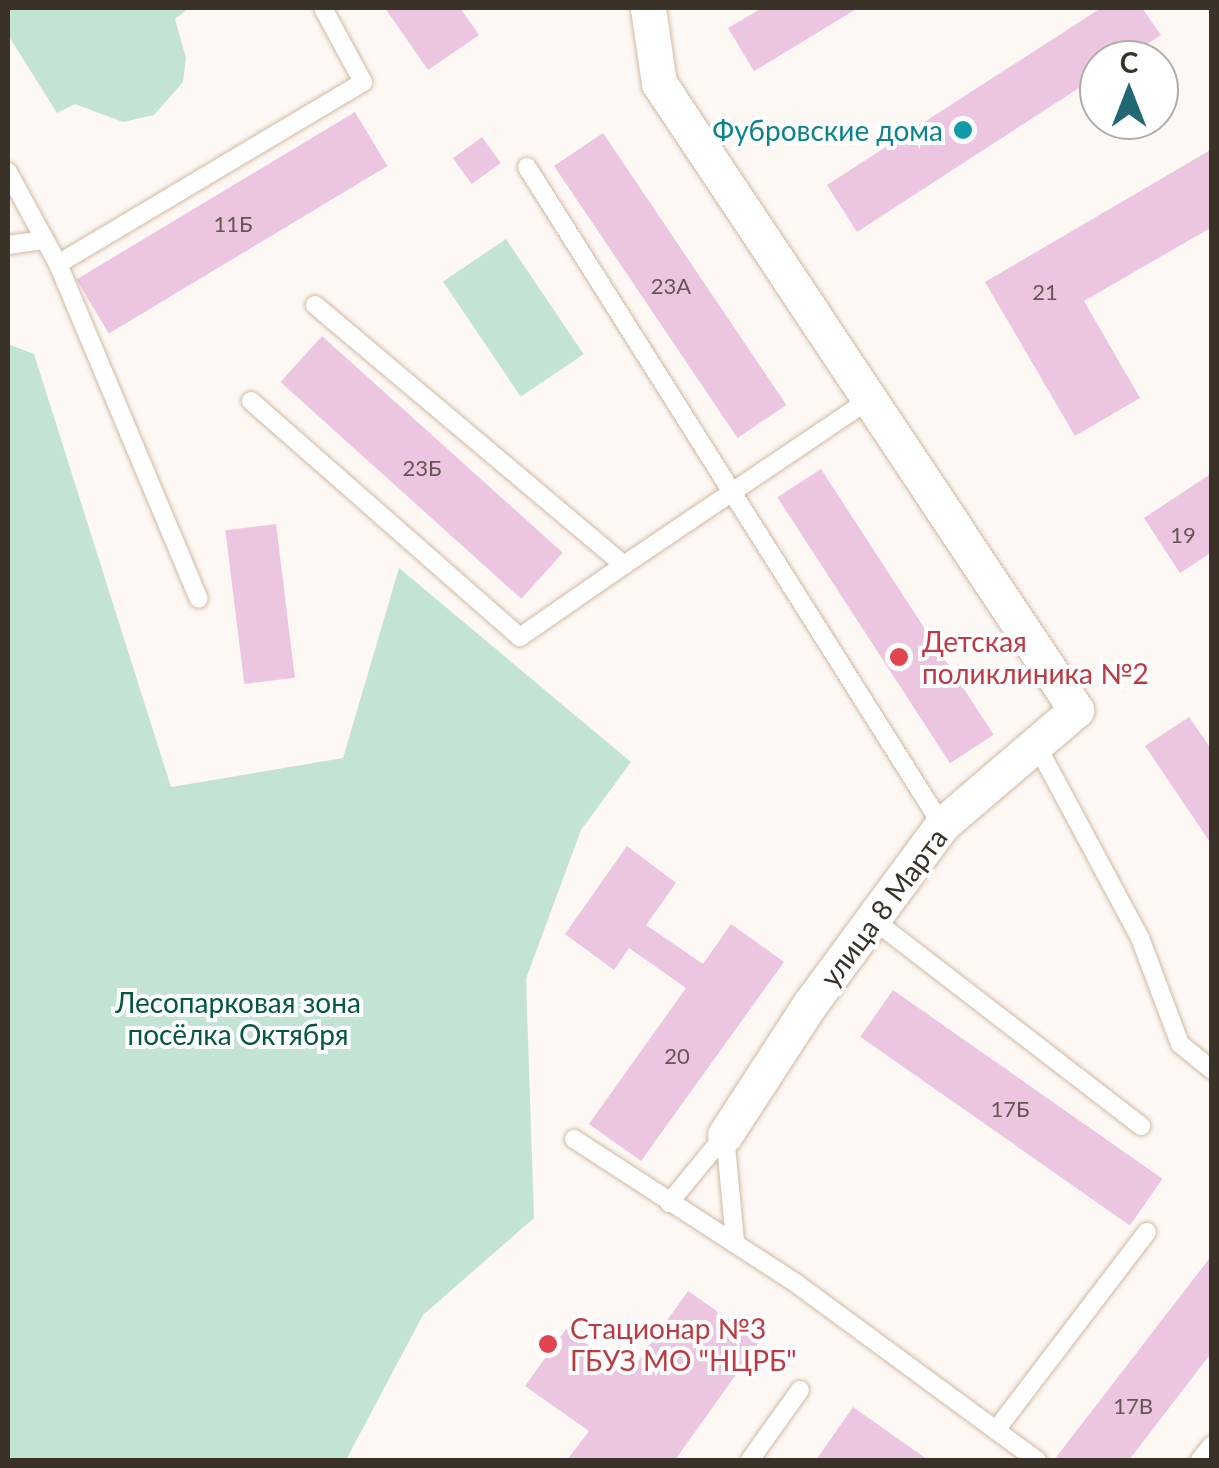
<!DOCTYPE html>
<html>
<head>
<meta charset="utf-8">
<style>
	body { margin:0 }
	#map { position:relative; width:1219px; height:1468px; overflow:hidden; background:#fdf8f4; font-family:Lato,sans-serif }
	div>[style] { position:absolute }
	.green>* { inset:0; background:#c3e4d3; transform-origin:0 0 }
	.building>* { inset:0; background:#ecc6e0; transform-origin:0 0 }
	.roads { filter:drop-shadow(0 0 2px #d1b9a2) drop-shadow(0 0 2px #d1b9a2) }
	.lane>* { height:18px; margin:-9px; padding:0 9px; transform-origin:9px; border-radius:9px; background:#fff }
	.street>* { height:35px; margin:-17.5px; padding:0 17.5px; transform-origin:17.5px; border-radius:17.5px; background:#fff }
	.dots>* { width:28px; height:28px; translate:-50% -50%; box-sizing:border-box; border:5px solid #fff; border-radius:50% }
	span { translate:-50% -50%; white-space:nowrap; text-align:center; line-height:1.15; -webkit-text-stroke:8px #fff; paint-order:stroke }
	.number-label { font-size:22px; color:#665655 }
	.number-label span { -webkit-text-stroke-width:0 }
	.culture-label { font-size:28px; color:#0d838f }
	.right { translate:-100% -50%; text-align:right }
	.health-label { font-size:28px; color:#be3a42 }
	.left { translate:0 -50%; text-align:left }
	.street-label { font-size:28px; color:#3a3127 }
	.park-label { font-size:28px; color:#04583e }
	.frame { position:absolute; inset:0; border:10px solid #3a3127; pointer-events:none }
	.north { position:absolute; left:1079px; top:40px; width:100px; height:100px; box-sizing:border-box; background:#fff; border:2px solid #b0ada9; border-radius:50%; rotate:0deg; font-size:28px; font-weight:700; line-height:40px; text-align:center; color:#3a3127 }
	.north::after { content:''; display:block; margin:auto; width:35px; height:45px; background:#206876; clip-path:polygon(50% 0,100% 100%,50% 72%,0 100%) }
</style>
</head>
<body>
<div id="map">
	<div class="green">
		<i style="clip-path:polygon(8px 8px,189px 8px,175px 19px,186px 58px,183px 82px,154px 115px,123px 122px,75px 104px,57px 113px,8px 35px)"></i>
		<i style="left:506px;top:239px;width:139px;height:76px;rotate:56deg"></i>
		<i style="clip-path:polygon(8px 344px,34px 354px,171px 787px,343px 758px,399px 568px,631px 762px,581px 830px,526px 979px,534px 1218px,423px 1315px,346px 1460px,8px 1460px)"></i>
	</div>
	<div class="building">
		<i style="clip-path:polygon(385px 8px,460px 8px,479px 35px,428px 70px)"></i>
		<i style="clip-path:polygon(762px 8px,858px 8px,754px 71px,728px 28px)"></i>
		<i style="clip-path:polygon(1101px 8px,1142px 8px,1161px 35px,1122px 60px,1099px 60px,1099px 75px,857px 232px,827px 185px)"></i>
		<i style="left:355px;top:112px;width:63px;height:325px;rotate:59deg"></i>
		<i style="left:603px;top:133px;width:328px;height:59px;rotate:56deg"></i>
		<i style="left:482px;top:137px;width:32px;height:36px;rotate:54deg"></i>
		<i style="clip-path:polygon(1212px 149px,1212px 227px,1084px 301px,1140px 398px,1075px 436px,985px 282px)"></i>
		<i style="left:322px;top:336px;width:324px;height:62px;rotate:42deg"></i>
		<i style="left:821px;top:469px;width:317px;height:52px;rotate:57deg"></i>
		<i style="clip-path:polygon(1212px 473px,1212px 552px,1180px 573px,1144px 518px)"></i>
		<i style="left:276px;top:524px;width:155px;height:51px;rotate:83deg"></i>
		<i style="clip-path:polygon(1189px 717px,1212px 750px,1212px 845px,1145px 746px)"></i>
		<i style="clip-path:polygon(627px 846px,676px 883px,646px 925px,703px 964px,731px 924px,784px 962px,641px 1161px,589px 1124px,686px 988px,629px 948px,614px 970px,565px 934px)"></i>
		<i style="left:893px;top:990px;width:329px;height:57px;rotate:35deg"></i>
		<i style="clip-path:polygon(1212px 1255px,1212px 1352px,1129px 1460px,1054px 1460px)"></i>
		<i style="clip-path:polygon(688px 1291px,760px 1341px,675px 1460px,567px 1460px,589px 1431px,525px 1386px,566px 1329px,629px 1374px)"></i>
		<i style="clip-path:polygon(853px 1407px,928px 1460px,816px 1460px)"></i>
	</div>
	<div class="roads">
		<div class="lane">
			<i style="left:527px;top:167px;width:778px;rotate:57.76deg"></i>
			<i style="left:8px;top:172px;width:105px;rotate:61.5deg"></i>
			<i style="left:58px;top:264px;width:355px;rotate:-30.8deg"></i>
			<i style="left:363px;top:82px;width:84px;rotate:-118.4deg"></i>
			<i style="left:8px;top:245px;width:37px;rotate:-8deg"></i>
			<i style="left:58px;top:264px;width:363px;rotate:67.2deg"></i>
			<i style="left:315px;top:305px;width:404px;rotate:40.1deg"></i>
			<i style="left:624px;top:565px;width:299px;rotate:-34deg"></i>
			<i style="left:251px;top:401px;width:358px;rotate:41.3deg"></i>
			<i style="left:520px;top:637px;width:126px;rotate:-34.7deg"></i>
			<i style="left:1036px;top:744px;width:220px;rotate:61.8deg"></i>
			<i style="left:1140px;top:938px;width:113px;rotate:69.3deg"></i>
			<i style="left:1180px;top:1044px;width:41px;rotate:39.1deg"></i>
			<i style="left:875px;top:921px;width:336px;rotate:37.6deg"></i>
			<i style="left:725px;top:1135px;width:106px;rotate:84.6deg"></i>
			<i style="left:574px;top:1139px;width:266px;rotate:33deg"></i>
			<i style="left:797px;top:1284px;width:298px;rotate:36.3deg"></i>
			<i style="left:669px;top:1203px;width:88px;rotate:-50.5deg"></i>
			<i style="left:996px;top:1430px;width:249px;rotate:-52.7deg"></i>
			<i style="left:750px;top:1460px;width:86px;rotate:-54.5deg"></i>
			<i style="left:1200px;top:1460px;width:19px;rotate:-51deg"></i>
		</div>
		<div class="street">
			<i style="left:648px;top:8px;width:76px;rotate:81.7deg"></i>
			<i style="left:659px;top:83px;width:753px;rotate:56.37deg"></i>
			<i style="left:1076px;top:710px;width:177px;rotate:139.4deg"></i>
			<i style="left:942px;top:825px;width:222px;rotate:126.4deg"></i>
			<i style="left:810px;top:1004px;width:156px;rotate:123deg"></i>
		</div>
	</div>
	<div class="dots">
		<i style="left:963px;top:130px;background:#0f9aa8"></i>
		<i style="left:899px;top:657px;background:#e0444e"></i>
		<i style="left:548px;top:1344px;background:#e0444e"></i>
	</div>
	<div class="number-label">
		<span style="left:233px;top:224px">11Б</span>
		<span style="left:671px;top:286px">23А</span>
		<span style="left:1045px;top:292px">21</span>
		<span style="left:422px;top:468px">23Б</span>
		<span style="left:1183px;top:535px">19</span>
		<span style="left:677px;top:1056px">20</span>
		<span style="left:1010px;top:1109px">17Б</span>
		<span style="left:1133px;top:1406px">17В</span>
	</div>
	<div class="culture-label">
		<span class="right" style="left:943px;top:130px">Фубровские дома</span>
	</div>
	<div class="health-label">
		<span class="left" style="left:922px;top:657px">Детская<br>поликлиника №2</span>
		<span class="left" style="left:570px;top:1344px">Стационар №3<br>ГБУЗ МО "НЦРБ"</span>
	</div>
	<div class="street-label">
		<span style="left:883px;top:907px;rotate:-53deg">улица 8 Марта</span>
	</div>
	<div class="park-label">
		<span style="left:238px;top:1018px">Лесопарковая зона<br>посёлка Октября</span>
	</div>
	<div class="frame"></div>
	<div class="north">С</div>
</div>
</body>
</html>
